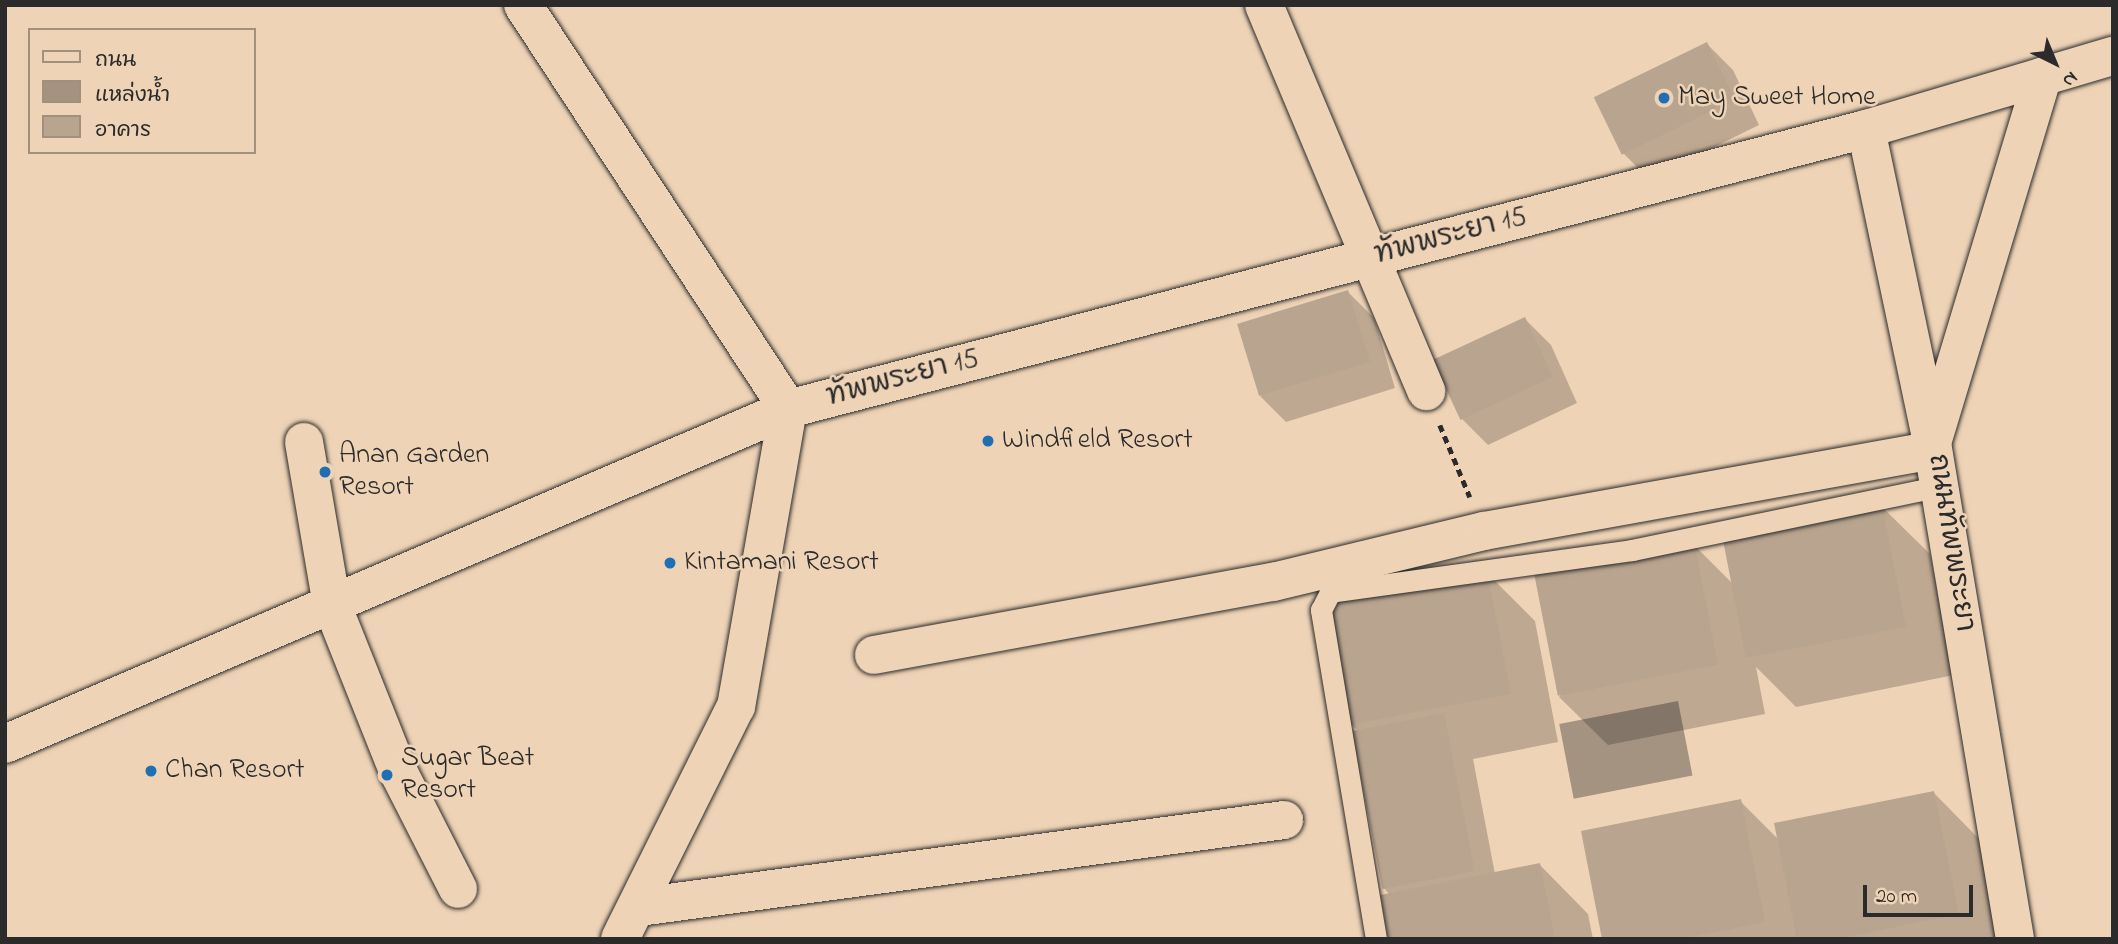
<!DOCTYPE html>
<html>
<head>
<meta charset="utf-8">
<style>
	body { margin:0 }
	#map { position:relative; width:2118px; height:944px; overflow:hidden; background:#efd3b6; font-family:"Indie Flower","Playpen Sans Thai",sans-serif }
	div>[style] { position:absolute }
	.water>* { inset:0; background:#a49381; transform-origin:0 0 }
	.shadow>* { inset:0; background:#0003 }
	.building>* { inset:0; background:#b9a48f; transform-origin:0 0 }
	.path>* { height:4.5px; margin-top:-2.25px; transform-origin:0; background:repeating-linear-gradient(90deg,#2b2b2b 0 7px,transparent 0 12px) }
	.roads { filter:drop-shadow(0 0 2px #2b2b2b) drop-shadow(0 0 2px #2b2b2b) }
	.service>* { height:21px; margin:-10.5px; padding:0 10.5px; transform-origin:10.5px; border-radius:10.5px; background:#efd3b6 }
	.minor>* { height:38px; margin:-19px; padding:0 19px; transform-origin:19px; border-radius:19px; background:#efd3b6 }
	.dots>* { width:19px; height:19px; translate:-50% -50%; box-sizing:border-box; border:4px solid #efd3b6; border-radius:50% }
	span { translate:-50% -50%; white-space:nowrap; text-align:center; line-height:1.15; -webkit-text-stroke:5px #efd3b6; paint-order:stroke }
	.poi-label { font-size:28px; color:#2b2b2b }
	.left { translate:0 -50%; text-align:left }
	.street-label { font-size:28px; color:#2b2b2b }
	.frame { position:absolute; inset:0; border:7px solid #2b2b2b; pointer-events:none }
	.legend { position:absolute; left:28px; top:28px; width:228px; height:126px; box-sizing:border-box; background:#efd3b6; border:2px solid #a1907e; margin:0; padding:9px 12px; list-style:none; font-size:21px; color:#2b2b2b }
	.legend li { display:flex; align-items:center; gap:14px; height:35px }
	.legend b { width:35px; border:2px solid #a1907e }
	.north { position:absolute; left:2020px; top:28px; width:70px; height:70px; -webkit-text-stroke:5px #efd3b6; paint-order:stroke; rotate:137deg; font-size:19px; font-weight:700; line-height:28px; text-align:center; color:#2b2b2b }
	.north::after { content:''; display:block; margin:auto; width:24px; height:32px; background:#2b2b2b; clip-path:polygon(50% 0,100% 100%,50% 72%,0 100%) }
	.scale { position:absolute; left:1863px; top:885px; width:110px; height:32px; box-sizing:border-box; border:4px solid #2b2b2b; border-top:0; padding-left:9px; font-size:21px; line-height:24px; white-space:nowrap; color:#2b2b2b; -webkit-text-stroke:5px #efd3b6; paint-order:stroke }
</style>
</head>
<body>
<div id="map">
	<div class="water">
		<i style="left:1678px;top:701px;width:76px;height:121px;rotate:79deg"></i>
	</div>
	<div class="shadow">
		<i style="clip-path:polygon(1707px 44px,1733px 70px,1759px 125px,1649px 179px,1623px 153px)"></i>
		<i style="clip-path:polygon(1348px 292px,1374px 318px,1395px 388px,1286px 422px,1260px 396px)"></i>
		<i style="clip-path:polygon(1525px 319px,1551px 345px,1577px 403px,1488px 445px,1462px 419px)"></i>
		<i style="clip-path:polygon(1881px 506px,1930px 554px,1954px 675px,1796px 707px,1756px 667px,1765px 714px,1608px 745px,1559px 697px,1693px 544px,1733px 584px)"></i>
		<i style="clip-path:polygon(1487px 573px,1535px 621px,1558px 742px,1473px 759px,1495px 874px,1540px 865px,1588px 914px,1593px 939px,1390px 939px,1390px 895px,1384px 888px,1359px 732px,1352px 725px)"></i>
		<i style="clip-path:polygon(1934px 793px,1982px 842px,2001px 939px,1603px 939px,1740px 801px,1779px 840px)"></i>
	</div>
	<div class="building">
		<i style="left:1707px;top:42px;width:64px;height:126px;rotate:64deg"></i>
		<i style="left:1348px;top:290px;width:75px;height:116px;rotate:73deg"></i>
		<i style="left:1525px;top:317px;width:66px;height:102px;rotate:65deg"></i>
		<i style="left:1882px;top:504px;width:125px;height:163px;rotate:79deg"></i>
		<i style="left:1694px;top:542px;width:125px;height:163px;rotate:79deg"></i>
		<i style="left:1487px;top:571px;width:125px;height:163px;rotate:79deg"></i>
		<i style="left:1444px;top:713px;width:161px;height:94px;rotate:79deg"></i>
		<i style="clip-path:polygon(1934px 791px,1959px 914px,1838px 939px,1797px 939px,1774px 823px)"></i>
		<i style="clip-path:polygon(1741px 799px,1765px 922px,1681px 939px,1602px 939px,1581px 831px)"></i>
		<i style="clip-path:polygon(1540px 863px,1555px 939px,1388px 939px,1380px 895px)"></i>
	</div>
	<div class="path">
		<i style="left:1440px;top:425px;width:78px;rotate:67.4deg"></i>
	</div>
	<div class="roads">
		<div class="service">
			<i style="left:1376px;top:939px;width:334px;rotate:-99.5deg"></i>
			<i style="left:1321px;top:610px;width:20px;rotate:-63deg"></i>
			<i style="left:1330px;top:592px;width:305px;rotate:-7.9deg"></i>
			<i style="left:1632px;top:550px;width:315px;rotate:-11.7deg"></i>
		</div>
		<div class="minor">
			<i style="left:523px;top:5px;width:483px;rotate:56.7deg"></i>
			<i style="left:788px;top:409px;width:302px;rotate:99.9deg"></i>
			<i style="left:736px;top:706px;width:260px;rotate:116.5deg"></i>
			<i style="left:1264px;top:5px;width:419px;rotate:67.2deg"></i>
			<i style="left:1866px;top:129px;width:316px;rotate:78.1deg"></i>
			<i style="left:304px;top:442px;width:165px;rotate:80.3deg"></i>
			<i style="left:332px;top:605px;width:181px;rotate:68.3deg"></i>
			<i style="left:399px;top:773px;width:130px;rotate:63deg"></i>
			<i style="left:874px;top:655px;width:406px;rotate:-10.4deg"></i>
			<i style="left:1273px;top:582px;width:217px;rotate:-13.6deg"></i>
			<i style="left:1484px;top:531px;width:456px;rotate:-10.2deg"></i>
			<i style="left:5px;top:744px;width:852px;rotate:-23.16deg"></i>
			<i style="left:788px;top:409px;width:1114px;rotate:-14.56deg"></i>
			<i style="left:1866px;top:129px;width:258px;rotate:-16.5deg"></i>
			<i style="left:639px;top:907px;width:651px;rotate:-7.68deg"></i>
			<i style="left:2015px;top:939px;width:503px;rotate:-99.5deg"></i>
			<i style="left:1932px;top:443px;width:383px;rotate:-73.2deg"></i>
		</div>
	</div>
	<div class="dots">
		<i style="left:1664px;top:98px;background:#1f6fb2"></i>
		<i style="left:988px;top:441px;background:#1f6fb2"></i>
		<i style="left:325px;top:472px;background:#1f6fb2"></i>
		<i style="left:670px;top:563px;background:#1f6fb2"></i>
		<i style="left:151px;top:771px;background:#1f6fb2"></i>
		<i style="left:387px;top:775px;background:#1f6fb2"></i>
	</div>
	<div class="poi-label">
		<span class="left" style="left:1678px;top:98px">May Sweet Home</span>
		<span class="left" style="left:1002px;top:441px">Windfield Resort</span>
		<span class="left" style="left:339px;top:472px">Anan Garden<br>Resort</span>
		<span class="left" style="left:684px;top:563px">Kintamani Resort</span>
		<span class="left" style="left:401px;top:775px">Sugar Beat<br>Resort</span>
		<span class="left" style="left:165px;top:771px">Chan Resort</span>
	</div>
	<div class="street-label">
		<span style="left:1451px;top:237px;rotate:-15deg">ทัพพระยา 15</span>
		<span style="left:903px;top:379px;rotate:-15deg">ทัพพระยา 15</span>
		<span style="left:1950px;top:543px;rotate:81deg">ถนนทัพพระยา</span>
	</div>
	<div class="frame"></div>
	<ul class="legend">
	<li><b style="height:9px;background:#efd3b6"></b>ถนน</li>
	<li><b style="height:19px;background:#a49381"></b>แหล่งน้ำ</li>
	<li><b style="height:19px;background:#b9a48f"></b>อาคาร</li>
	</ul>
	<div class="north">N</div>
	<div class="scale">20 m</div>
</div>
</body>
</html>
